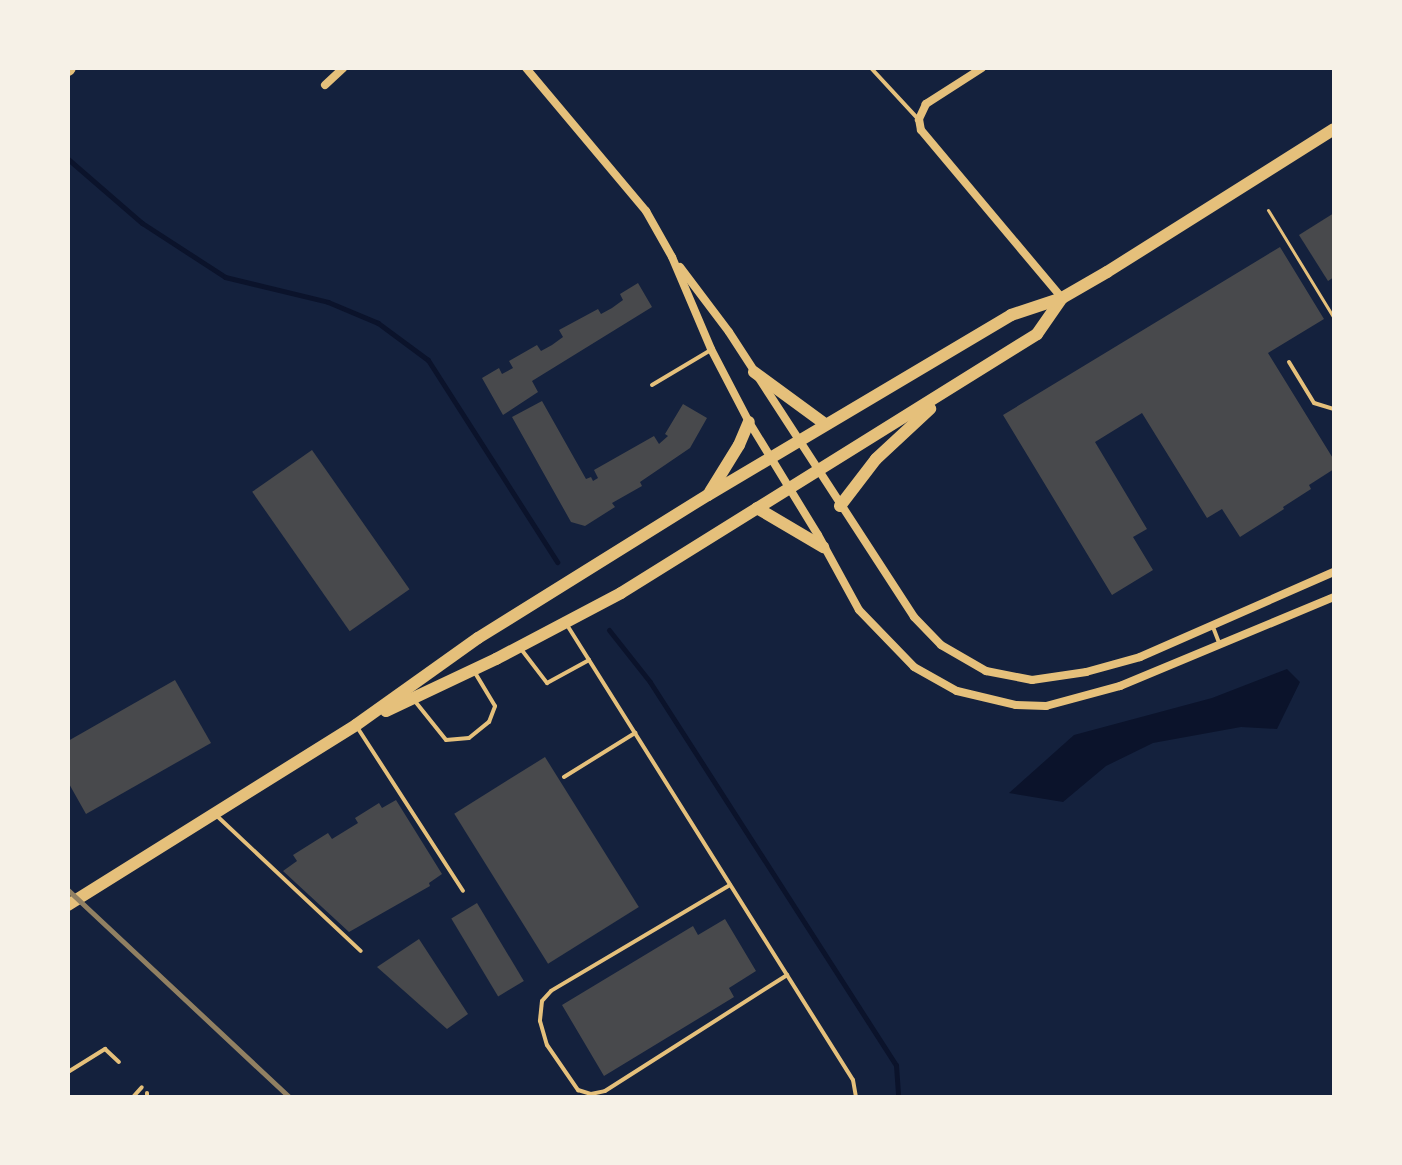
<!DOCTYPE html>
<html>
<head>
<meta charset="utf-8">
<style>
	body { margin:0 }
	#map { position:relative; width:1402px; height:1165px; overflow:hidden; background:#14213d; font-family:Manrope,sans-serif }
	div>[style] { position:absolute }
	.water>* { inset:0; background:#0b132b }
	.stream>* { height:5px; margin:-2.5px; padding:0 2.5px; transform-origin:2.5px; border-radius:2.5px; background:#0b132b }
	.building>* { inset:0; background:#48494c; transform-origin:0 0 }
	.path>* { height:3px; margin:-1.5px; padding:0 1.5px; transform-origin:1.5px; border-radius:1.5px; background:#e5c07b }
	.service>* { height:4px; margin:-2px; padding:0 2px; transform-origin:2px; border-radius:2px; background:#e5c07b }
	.minor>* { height:8px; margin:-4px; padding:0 4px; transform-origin:4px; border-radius:4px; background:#e5c07b }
	.primary>* { height:12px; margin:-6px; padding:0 6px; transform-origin:6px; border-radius:6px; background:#e5c07b }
	.motorway>* { height:14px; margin:-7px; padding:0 7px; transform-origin:7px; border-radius:7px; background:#e5c07b }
	.rail>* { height:5px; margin:-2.5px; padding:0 2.5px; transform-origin:2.5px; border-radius:2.5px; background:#918062 }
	span { translate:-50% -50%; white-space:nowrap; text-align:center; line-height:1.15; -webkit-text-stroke:8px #f6f1e7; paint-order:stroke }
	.frame { position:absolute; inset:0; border:70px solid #f6f1e7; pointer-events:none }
</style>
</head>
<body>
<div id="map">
	<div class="water">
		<i style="clip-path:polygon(1287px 669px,1300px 682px,1277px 729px,1241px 727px,1153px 743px,1106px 766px,1063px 802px,1009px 793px,1074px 735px,1212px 698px)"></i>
	</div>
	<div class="stream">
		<i style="left:68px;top:159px;width:98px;rotate:40.9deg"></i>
		<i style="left:142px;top:223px;width:99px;rotate:33deg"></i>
		<i style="left:225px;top:277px;width:106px;rotate:13.6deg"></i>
		<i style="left:328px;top:302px;width:54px;rotate:22.8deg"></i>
		<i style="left:378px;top:323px;width:62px;rotate:36.5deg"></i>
		<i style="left:428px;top:360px;width:240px;rotate:57.4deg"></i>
		<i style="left:609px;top:630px;width:66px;rotate:51.7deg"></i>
		<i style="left:650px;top:682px;width:455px;rotate:57.3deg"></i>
		<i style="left:896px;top:1065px;width:32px;rotate:86deg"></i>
	</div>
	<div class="building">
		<i style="clip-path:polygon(1334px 213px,1334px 277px,1328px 281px,1299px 235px)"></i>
		<i style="clip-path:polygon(1280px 247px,1324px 319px,1268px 353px,1334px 460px,1334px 469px,1309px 485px,1311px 489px,1283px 507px,1284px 509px,1240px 537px,1222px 509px,1207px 518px,1142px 413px,1095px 442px,1147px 529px,1133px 537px,1153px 570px,1112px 595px,1003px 415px)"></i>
		<i style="clip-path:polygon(638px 283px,652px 307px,532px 381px,538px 392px,503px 415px,482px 378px,499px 368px,502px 374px,513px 368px,509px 361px,537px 345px,541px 351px,552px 345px,563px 337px,559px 330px,598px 309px,601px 314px,612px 308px,623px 300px,620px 294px)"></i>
		<i style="clip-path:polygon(542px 401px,586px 479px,591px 477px,593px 481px,598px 478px,594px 470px,654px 436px,659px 444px,668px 436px,665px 434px,683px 404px,707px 418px,690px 448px,640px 482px,642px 486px,612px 503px,615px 507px,585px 526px,571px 522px,512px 417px)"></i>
		<i style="left:312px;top:450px;width:170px;height:73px;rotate:55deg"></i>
		<i style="clip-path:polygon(175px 680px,211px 743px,86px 814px,68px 782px,68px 741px)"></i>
		<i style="left:545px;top:757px;width:177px;height:107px;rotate:58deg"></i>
		<i style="clip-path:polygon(396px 800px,442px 874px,429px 883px,430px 886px,349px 932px,283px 871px,297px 861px,293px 855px,328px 833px,332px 839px,358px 823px,355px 818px,379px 803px,382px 808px)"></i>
		<i style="left:477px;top:903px;width:91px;height:30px;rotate:59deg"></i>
		<i style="clip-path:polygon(725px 919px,756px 971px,729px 988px,734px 997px,604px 1076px,562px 1005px,693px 926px,698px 935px)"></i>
		<i style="clip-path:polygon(419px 939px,468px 1014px,447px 1029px,377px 967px)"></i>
	</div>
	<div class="path">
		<i style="left:1268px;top:210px;width:127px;rotate:58.6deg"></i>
	</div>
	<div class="service">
		<i style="left:871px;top:68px;width:69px;rotate:47.3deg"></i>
		<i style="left:1289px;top:362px;width:48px;rotate:58.6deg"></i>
		<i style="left:1314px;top:403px;width:21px;rotate:17deg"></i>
		<i style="left:652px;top:385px;width:66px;rotate:-30.8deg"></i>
		<i style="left:567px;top:625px;width:537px;rotate:57.85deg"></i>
		<i style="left:853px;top:1080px;width:17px;rotate:80deg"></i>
		<i style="left:1213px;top:627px;width:17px;rotate:69deg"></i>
		<i style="left:521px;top:649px;width:43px;rotate:52.6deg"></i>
		<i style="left:547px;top:683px;width:48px;rotate:-28.7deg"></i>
		<i style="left:414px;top:700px;width:51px;rotate:51.3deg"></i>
		<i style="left:446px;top:740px;width:23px;rotate:-5deg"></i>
		<i style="left:469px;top:738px;width:26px;rotate:-39deg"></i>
		<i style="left:489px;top:722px;width:17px;rotate:-69deg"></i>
		<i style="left:495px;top:706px;width:41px;rotate:-121deg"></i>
		<i style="left:357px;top:727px;width:195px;rotate:57.1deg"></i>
		<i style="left:564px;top:777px;width:84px;rotate:-31.8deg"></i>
		<i style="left:217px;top:816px;width:197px;rotate:43.2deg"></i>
		<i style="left:730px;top:885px;width:208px;rotate:149.4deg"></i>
		<i style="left:551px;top:991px;width:13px;rotate:132deg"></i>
		<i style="left:542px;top:1001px;width:20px;rotate:96deg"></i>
		<i style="left:540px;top:1021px;width:25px;rotate:74deg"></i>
		<i style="left:547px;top:1045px;width:55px;rotate:55.4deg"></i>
		<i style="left:578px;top:1090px;width:14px;rotate:17deg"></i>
		<i style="left:591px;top:1094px;width:14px;rotate:-12deg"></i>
		<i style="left:605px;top:1091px;width:216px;rotate:-32.5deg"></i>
		<i style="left:68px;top:1072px;width:44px;rotate:-31.9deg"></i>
		<i style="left:105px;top:1049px;width:19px;rotate:43deg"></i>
		<i style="left:147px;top:1093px;width:4px;rotate:90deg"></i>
		<i style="left:133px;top:1097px;width:13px;rotate:-48deg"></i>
	</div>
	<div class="minor">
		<i style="left:526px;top:68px;width:187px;rotate:50deg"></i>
		<i style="left:646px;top:211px;width:53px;rotate:60.5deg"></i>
		<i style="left:672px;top:257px;width:100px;rotate:67deg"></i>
		<i style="left:711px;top:349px;width:82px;rotate:62.5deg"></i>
		<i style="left:749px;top:422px;width:132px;rotate:58.6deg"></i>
		<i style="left:818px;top:535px;width:85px;rotate:61.3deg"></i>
		<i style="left:859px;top:610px;width:79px;rotate:46deg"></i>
		<i style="left:914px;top:667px;width:49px;rotate:29.2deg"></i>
		<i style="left:957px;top:691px;width:61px;rotate:13.3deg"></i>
		<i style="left:1016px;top:705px;width:30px;rotate:2deg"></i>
		<i style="left:1046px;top:706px;width:77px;rotate:-15.1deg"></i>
		<i style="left:1120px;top:686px;width:232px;rotate:-22.6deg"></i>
		<i style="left:982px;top:68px;width:67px;rotate:147.3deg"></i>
		<i style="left:926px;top:104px;width:17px;rotate:115deg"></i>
		<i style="left:919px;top:119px;width:11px;rotate:80deg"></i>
		<i style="left:921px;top:130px;width:219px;rotate:50deg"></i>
		<i style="left:325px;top:85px;width:25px;rotate:-43deg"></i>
		<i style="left:680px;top:267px;width:81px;rotate:53deg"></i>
		<i style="left:729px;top:332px;width:340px;rotate:57deg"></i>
		<i style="left:914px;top:617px;width:39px;rotate:46deg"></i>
		<i style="left:941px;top:645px;width:52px;rotate:30deg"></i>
		<i style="left:986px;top:671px;width:47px;rotate:11.1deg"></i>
		<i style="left:1032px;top:680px;width:55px;rotate:-8.4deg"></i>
		<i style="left:1086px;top:672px;width:56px;rotate:-15.5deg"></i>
		<i style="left:1140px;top:657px;width:212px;rotate:-23.7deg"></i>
	</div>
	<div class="primary">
		<i style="left:754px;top:372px;width:88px;rotate:36.2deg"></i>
		<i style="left:710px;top:492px;width:55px;rotate:-58.3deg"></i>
		<i style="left:739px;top:445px;width:25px;rotate:-67deg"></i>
		<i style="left:840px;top:506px;width:59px;rotate:-52.5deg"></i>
		<i style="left:876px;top:459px;width:74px;rotate:-42.8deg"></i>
		<i style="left:757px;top:508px;width:77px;rotate:30.6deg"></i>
		<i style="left:386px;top:711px;width:122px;rotate:-25.3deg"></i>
		<i style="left:496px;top:659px;width:141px;rotate:-27.8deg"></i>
		<i style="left:621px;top:593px;width:490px;rotate:-31.9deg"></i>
		<i style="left:1037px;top:334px;width:44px;rotate:-55.2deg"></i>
		<i style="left:68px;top:905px;width:340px;rotate:-32deg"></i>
		<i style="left:356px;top:725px;width:150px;rotate:-35.5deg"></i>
		<i style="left:478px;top:638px;width:271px;rotate:-31.9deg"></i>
		<i style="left:708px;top:495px;width:352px;rotate:-30.7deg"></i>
		<i style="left:1011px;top:315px;width:54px;rotate:-18.4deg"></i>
		<i style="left:1062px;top:298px;width:52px;rotate:-30deg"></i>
		<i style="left:1107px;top:272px;width:268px;rotate:-32.2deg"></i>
	</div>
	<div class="motorway">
		<i style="left:68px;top:69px;width:1px;rotate:-45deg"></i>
	</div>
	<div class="rail">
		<i style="left:68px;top:890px;width:303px;rotate:43.1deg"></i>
	</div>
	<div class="frame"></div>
</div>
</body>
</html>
